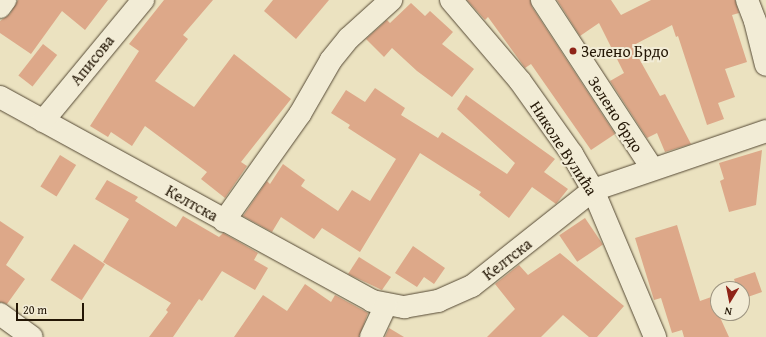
<!DOCTYPE html>
<html>
<head>
<meta charset="utf-8">
<style>
	body { margin:0 }
	#map { position:relative; width:766px; height:337px; overflow:hidden; background:#ebe2c0; font-family:"Gentium Book Plus",serif }
	div>[style] { position:absolute }
	.building>* { inset:0; background:#dda889; transform-origin:0 0 }
	.roads { filter:drop-shadow(0 0 1px #554934) drop-shadow(0 0 1px #554934) }
	.street>* { height:22px; margin:-11px; padding:0 11px; transform-origin:11px; border-radius:11px; background:#f2ecd6 }
	.dots>* { width:11px; height:11px; translate:-50% -50%; box-sizing:border-box; border:2px solid #f2ecd6; border-radius:50% }
	span { translate:-50% -50%; white-space:nowrap; text-align:center; line-height:1.15; -webkit-text-stroke:4px #f2ecd6; paint-order:stroke }
	.poi-label { font-size:16px; color:#231605 }
	.left { translate:0 -50%; text-align:left }
	.street-label { font-size:16px; color:#231605 }
	.north { position:absolute; left:710px; top:281px; width:40px; height:40px; box-sizing:border-box; background:#f2ecd6; border:1px solid #9f9682; border-radius:50%; rotate:190deg; font-size:11px; font-weight:700; line-height:16px; text-align:center; color:#231605 }
	.north::after { content:''; display:block; margin:auto; width:14px; height:18px; background:#8f2418; clip-path:polygon(50% 0,100% 100%,50% 72%,0 100%) }
	.scale { position:absolute; left:16px; top:303px; width:68px; height:18px; box-sizing:border-box; border:2px solid #231605; border-top:0; padding-left:5px; font-size:12px; line-height:14px; white-space:nowrap; color:#231605; -webkit-text-stroke:3px #f2ecd6; paint-order:stroke }
</style>
</head>
<body>
<div id="map">
	<div class="building">
		<i style="clip-path:polygon(18px 0,108px 0,85px 30px,62px 11px,31px 54px,0 33px,0 21px,10px 14px)"></i>
		<i style="clip-path:polygon(164px 0,213px 0,183px 35px,188px 39px,155px 81px,194px 107px,234px 54px,291px 99px,241px 162px,247px 166px,225px 198px,201px 179px,207px 172px,145px 126px,132px 146px,111px 132px,108px 137px,90px 126px,139px 51px,129px 44px)"></i>
		<i style="clip-path:polygon(273px 0,329px 0,296px 39px,264px 11px)"></i>
		<i style="clip-path:polygon(467px 0,530px 0,532px 7px,615px 134px,591px 150px,531px 64px,525px 68px,488px 17px,485px 20px)"></i>
		<i style="clip-path:polygon(557px 0,611px 0,621px 15px,651px 0,735px 0,739px 13px,732px 15px,747px 62px,725px 69px,735px 97px,718px 103px,724px 119px,707px 125px,678px 36px,676px 37px,672px 25px,632px 46px,660px 96px,665px 94px,691px 144px,665px 152px,657px 133px,647px 138px,610px 81px,624px 73px,599px 23px,580px 36px)"></i>
		<i style="clip-path:polygon(411px 3px,425px 16px,430px 11px,453px 32px,442px 44px,474px 69px,452px 97px,417px 71px,392px 48px,384px 57px,366px 39px,387px 20px,390px 23px)"></i>
		<i style="left:43px;top:44px;width:18px;height:40px;rotate:38deg"></i>
		<i style="clip-path:polygon(375px 88px,405px 108px,401px 115px,438px 138px,442px 132px,507px 174px,515px 163px,457px 109px,466px 95px,555px 159px,544px 172px,568px 189px,556px 204px,532px 187px,509px 218px,479px 195px,481px 192px,420px 153px,360px 252px,322px 228px,314px 239px,281px 217px,272px 232px,243px 216px,267px 181px,270px 184px,283px 164px,305px 180px,301px 186px,338px 211px,352px 190px,370px 201px,396px 159px,348px 128px,350px 125px,331px 113px,346px 90px,365px 102px)"></i>
		<i style="clip-path:polygon(762px 150px,756px 205px,729px 212px,720px 181px,724px 179px,719px 163px)"></i>
		<i style="left:60px;top:155px;width:19px;height:37px;rotate:32deg"></i>
		<i style="clip-path:polygon(107px 180px,138px 197px,135px 201px,176px 227px,183px 216px,219px 237px,223px 233px,258px 253px,254px 260px,268px 268px,255px 290px,222px 271px,202px 301px,199px 299px,173px 337px,149px 337px,168px 312px,166px 310px,171px 303px,103px 262px,129px 219px,95px 199px)"></i>
		<i style="left:585px;top:218px;width:32px;height:31px;rotate:56deg"></i>
		<i style="clip-path:polygon(0 221px,24px 237px,6px 265px,25px 279px,7px 304px,0 302px)"></i>
		<i style="clip-path:polygon(677px 225px,700px 301px,714px 296px,718px 313px,729px 337px,684px 337px,682px 330px,672px 333px,661px 298px,654px 300px,635px 238px)"></i>
		<i style="left:74px;top:244px;width:37px;height:43px;rotate:33deg"></i>
		<i style="clip-path:polygon(413px 246px,445px 268px,434px 284px,424px 277px,417px 287px,395px 273px)"></i>
		<i style="clip-path:polygon(560px 253px,624px 306px,597px 337px,589px 337px,563px 315px,541px 337px,487px 337px,515px 309px,495px 284px,519px 265px,528px 275px)"></i>
		<i style="clip-path:polygon(359px 257px,391px 277px,382px 290px,348px 274px)"></i>
		<i style="clip-path:polygon(755px 272px,762px 292px,742px 299px,742px 289px,737px 289px,734px 279px)"></i>
		<i style="clip-path:polygon(305px 284px,331px 302px,335px 295px,368px 313px,359px 337px,234px 337px,263px 295px,287px 311px)"></i>
		<i style="clip-path:polygon(389px 328px,404px 337px,385px 337px)"></i>
	</div>
	<div class="roads">
		<div class="street">
			<i style="left:451px;top:0;width:106px;rotate:49.6deg"></i>
			<i style="left:520px;top:81px;width:90px;rotate:54.5deg"></i>
			<i style="left:572px;top:154px;width:42px;rotate:59.7deg"></i>
			<i style="left:593px;top:190px;width:160px;rotate:67.1deg"></i>
			<i style="left:542px;top:0;width:201px;rotate:56.8deg"></i>
			<i style="left:747px;top:0;width:22px;rotate:69deg"></i>
			<i style="left:755px;top:21px;width:45px;rotate:76deg"></i>
			<i style="left:0;top:7px;width:9px;rotate:-54deg"></i>
			<i style="left:0;top:97px;width:424px;rotate:28.7deg"></i>
			<i style="left:372px;top:301px;width:33px;rotate:11deg"></i>
			<i style="left:404px;top:307px;width:35px;rotate:-10deg"></i>
			<i style="left:438px;top:301px;width:37px;rotate:-24deg"></i>
			<i style="left:472px;top:286px;width:154px;rotate:-38.4deg"></i>
			<i style="left:593px;top:190px;width:183px;rotate:-18.8deg"></i>
			<i style="left:43px;top:121px;width:157px;rotate:-50.4deg"></i>
			<i style="left:224px;top:221px;width:131px;rotate:-54.6deg"></i>
			<i style="left:300px;top:114px;width:62px;rotate:-60.1deg"></i>
			<i style="left:331px;top:60px;width:28px;rotate:-51deg"></i>
			<i style="left:349px;top:38px;width:57px;rotate:-42.1deg"></i>
			<i style="left:0;top:314px;width:39px;rotate:36deg"></i>
			<i style="left:371px;top:337px;width:35px;rotate:-65deg"></i>
		</div>
	</div>
	<div class="dots">
		<i style="left:573px;top:51px;background:#8f2418"></i>
	</div>
	<div class="poi-label">
		<span class="left" style="left:581px;top:51px">Зелено Брдо</span>
	</div>
	<div class="street-label">
		<span style="left:92px;top:60px;rotate:-51deg">Аписова</span>
		<span style="left:616px;top:114px;rotate:57deg">Зелено брдо</span>
		<span style="left:564px;top:148px;rotate:57deg">Николе Вулића</span>
		<span style="left:192px;top:203px;rotate:29deg">Келтска</span>
		<span style="left:507px;top:259px;rotate:-38deg">Келтска</span>
	</div>
	<div class="north">N</div>
	<div class="scale">20 m</div>
</div>
</body>
</html>
